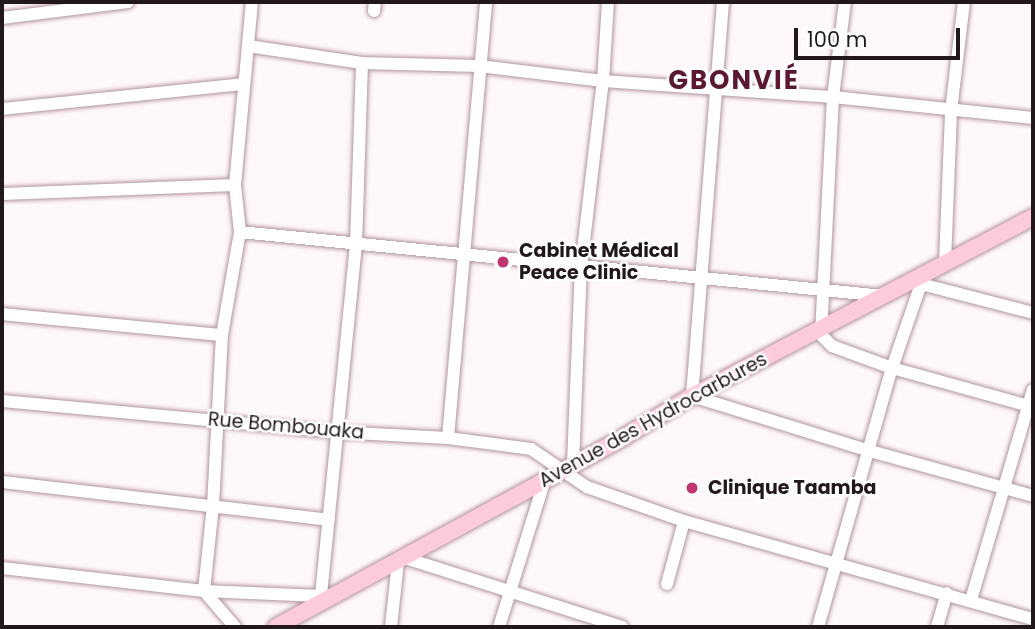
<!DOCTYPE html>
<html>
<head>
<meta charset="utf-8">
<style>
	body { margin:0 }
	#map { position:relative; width:1035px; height:629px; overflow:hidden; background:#fff8fa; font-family:Poppins,sans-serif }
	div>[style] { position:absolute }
	.roads { filter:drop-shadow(0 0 2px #b1959d) drop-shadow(0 0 2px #b1959d) }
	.minor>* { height:12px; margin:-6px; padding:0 6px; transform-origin:6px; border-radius:6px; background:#fff }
	.major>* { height:16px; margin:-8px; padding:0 8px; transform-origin:8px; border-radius:8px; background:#fdcbda }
	.dots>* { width:19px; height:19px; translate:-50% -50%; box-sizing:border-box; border:4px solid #fff; border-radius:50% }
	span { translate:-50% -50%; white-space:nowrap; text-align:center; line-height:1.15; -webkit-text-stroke:5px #fff; paint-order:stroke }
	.poi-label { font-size:19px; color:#22181b; font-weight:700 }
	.left { translate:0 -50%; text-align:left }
	.street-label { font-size:19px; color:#22181b }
	.district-label { font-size:26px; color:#5b1832; font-weight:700; letter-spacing:2px }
	.frame { position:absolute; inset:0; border:4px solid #22181b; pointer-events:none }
	.scale { position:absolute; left:794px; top:28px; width:166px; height:32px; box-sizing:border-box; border:4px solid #22181b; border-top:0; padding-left:9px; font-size:21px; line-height:24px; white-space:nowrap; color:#22181b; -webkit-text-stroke:5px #fff; paint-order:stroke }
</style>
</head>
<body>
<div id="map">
	<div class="roads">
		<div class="minor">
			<i style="left:723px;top:2px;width:395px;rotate:94.5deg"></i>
			<i style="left:692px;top:396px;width:186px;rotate:17.2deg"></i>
			<i style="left:870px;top:451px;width:169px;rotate:15.4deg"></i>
			<i style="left:845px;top:2px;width:96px;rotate:97.2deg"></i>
			<i style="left:833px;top:97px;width:238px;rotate:92.9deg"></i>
			<i style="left:821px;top:335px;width:16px;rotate:45deg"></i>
			<i style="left:832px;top:346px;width:64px;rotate:20.1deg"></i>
			<i style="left:892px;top:368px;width:146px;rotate:15.5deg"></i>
			<i style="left:374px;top:11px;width:9px;rotate:-84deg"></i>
			<i style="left:2px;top:18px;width:127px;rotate:-7.2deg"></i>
			<i style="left:248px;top:46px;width:115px;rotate:8.5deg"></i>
			<i style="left:362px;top:63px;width:117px;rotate:1.5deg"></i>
			<i style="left:479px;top:66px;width:125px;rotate:6.9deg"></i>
			<i style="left:603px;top:81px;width:231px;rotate:4deg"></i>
			<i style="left:833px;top:97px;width:201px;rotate:6deg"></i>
			<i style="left:2px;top:109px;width:243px;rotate:-5.9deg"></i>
			<i style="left:2px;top:194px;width:233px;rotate:-2.2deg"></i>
			<i style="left:240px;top:232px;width:646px;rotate:5.68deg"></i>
			<i style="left:945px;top:262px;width:151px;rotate:-87.7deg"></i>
			<i style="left:951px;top:111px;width:110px;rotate:-83.2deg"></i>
			<i style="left:916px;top:279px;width:7px;rotate:45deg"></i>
			<i style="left:921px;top:284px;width:116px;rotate:14.5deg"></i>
			<i style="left:2px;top:314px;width:221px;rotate:5.5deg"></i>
			<i style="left:2px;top:401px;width:334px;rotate:5.3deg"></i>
			<i style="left:335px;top:432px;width:113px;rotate:3deg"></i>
			<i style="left:448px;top:438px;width:84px;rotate:7.5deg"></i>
			<i style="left:531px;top:449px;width:68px;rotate:34.2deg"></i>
			<i style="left:587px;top:487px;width:103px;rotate:19.3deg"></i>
			<i style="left:684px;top:521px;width:362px;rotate:15.7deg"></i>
			<i style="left:448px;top:438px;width:438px;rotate:-85deg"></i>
			<i style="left:573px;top:464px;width:197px;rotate:-87.7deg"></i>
			<i style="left:581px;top:267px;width:187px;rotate:-83.3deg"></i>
			<i style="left:603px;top:81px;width:79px;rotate:-86.4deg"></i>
			<i style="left:2px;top:482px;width:329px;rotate:6.6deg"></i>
			<i style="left:405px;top:558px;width:228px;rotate:17.6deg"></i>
			<i style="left:2px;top:568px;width:203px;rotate:6.5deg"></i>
			<i style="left:204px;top:591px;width:116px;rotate:2.5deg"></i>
			<i style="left:667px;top:584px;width:65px;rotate:-74.9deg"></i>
			<i style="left:971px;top:600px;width:219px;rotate:-73.6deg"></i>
			<i style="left:320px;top:605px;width:363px;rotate:-84.3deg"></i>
			<i style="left:356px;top:244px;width:181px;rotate:-88.1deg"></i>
			<i style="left:235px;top:627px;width:48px;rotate:-130.7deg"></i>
			<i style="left:204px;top:591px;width:85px;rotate:-84deg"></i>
			<i style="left:213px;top:506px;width:171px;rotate:-87deg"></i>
			<i style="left:222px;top:335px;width:105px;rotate:-80.1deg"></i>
			<i style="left:240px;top:232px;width:47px;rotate:-96.1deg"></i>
			<i style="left:235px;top:185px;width:184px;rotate:-84.7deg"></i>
			<i style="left:391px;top:627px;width:65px;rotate:-83.9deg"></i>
			<i style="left:499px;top:627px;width:155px;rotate:-72.7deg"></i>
			<i style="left:818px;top:627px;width:269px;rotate:-74.1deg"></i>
			<i style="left:892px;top:368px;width:89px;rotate:-71deg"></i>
			<i style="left:937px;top:627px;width:35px;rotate:-74deg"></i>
		</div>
		<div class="major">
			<i style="left:276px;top:627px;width:396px;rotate:-28.6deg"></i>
			<i style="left:624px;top:437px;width:79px;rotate:-31.1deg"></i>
			<i style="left:692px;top:396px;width:385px;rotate:-27.7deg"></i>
		</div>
	</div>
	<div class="dots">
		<i style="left:503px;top:262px;background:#bf356e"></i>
		<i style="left:692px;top:488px;background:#bf356e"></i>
	</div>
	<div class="poi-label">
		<span class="left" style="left:519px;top:262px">Cabinet Médical<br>Peace Clinic</span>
		<span class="left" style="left:708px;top:488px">Clinique Taamba</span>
	</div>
	<div class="street-label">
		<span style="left:653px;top:420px;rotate:-29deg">Avenue des Hydrocarbures</span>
		<span style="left:286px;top:426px;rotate:5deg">Rue Bombouaka</span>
	</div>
	<div class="district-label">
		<span style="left:734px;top:81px">GBONVIÉ</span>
	</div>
	<div class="frame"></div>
	<div class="scale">100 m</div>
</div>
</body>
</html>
